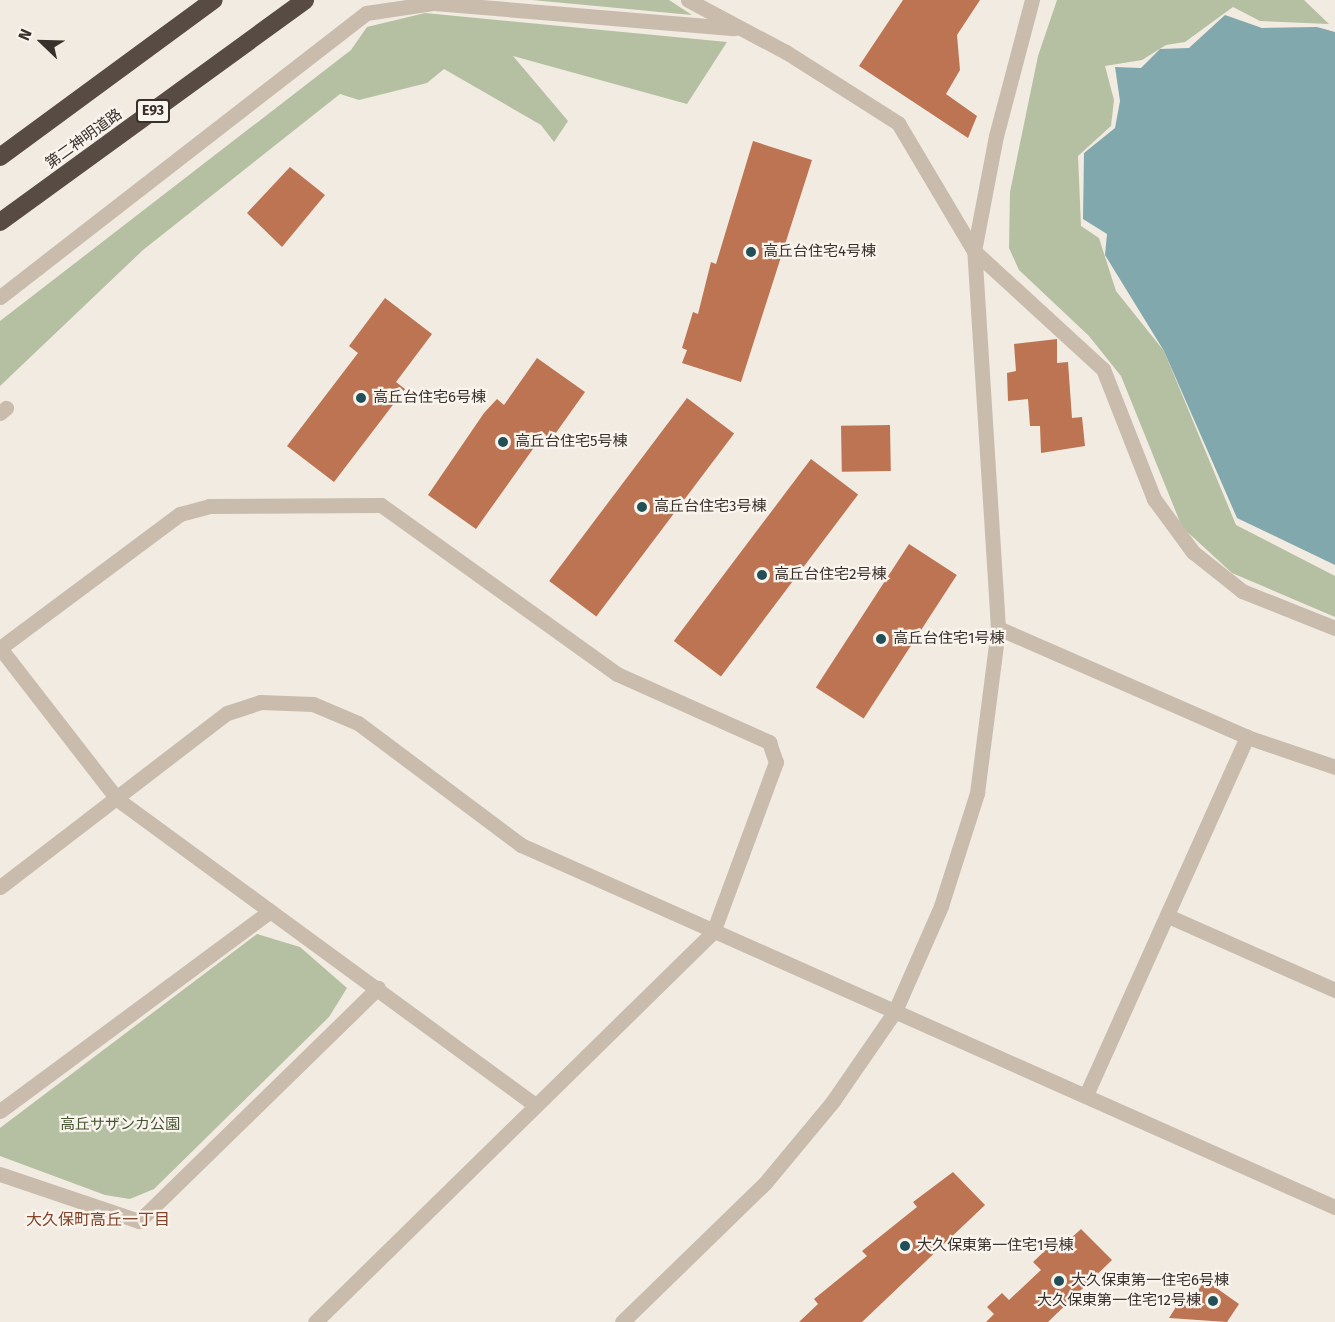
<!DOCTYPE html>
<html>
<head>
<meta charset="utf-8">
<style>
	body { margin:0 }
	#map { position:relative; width:1335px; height:1322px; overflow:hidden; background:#f2ebe1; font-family:"Fira Sans","Noto Sans JP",sans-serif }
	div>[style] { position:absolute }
	.green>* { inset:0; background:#b4c0a1 }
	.water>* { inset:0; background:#81a8ad }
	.building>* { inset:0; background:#bd7453; transform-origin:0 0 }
	.minor>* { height:15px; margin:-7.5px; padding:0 7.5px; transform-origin:7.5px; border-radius:7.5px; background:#c9bcad }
	.tertiary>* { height:15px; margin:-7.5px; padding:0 7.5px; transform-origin:7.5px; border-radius:7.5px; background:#c9bcad }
	.motorway>* { height:18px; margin:-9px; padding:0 9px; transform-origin:9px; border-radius:9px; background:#584b43 }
	.dots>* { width:16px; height:16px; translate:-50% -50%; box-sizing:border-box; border:3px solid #f9f4ed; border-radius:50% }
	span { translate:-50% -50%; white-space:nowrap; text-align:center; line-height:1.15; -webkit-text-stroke:4.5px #f9f4ed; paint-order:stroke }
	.shield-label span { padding:2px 4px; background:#f9f4ed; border:2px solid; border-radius:4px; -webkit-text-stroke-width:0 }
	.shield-label { font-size:14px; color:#38302b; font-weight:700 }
	.street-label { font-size:15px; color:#38302b }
	.poi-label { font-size:15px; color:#38302b }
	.left { translate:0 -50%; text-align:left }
	.right { translate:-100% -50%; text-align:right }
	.park-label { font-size:15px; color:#455531 }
	.neighbourhood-label { font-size:16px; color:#82452a }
	.north { position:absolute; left:12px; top:12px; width:60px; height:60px; -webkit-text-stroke:4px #f9f4ed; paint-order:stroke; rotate:293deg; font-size:16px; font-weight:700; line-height:24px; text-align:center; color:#38302b }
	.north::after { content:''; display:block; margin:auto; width:21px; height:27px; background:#38302b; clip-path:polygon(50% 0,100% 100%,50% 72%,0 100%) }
</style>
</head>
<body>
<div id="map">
	<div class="green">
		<i style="clip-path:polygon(532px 0,669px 0,692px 15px)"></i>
		<i style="clip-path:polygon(1057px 0,1304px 0,1329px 24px,1260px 21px,1233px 7px,1185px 42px,1166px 45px,1142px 60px,1105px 66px,1114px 100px,1111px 126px,1078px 156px,1081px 226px,1099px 238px,1116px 291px,1164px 351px,1236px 525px,1335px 576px,1335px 617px,1232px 573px,1182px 527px,1121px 376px,1089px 336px,1019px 270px,1009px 248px,1010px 192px,1038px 56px)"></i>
		<i style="clip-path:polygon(425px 13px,727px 42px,687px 104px,513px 56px,568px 121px,554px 142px,541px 125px,444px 69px,427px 83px,359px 100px,340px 94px,143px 250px,0 386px,0 321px,351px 50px,367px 27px)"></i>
		<i style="clip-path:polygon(257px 934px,300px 947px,347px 988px,329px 1017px,154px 1189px,130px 1199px,105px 1195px,0 1156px,0 1128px)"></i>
	</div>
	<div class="water">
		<i style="clip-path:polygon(1225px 15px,1262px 28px,1317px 27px,1335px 32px,1335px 565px,1237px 518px,1164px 351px,1105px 255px,1107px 234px,1083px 219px,1084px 153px,1115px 128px,1120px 101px,1115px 67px,1141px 68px,1160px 49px,1189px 48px)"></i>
	</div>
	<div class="building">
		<i style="clip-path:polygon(903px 0,980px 0,957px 35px,960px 70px,946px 94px,977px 116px,968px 138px,859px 66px)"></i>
		<i style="clip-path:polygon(753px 141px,812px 160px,741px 382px,682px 363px,687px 350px,682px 348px,693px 312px,698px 314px,711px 262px,716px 264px)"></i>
		<i style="clip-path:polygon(290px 167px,325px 195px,282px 247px,247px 213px)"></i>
		<i style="clip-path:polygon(385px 298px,432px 334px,396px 382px,405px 389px,334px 482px,287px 446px,358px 353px,349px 346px)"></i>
		<i style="clip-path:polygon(1057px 339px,1057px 363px,1068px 362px,1072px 418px,1082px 417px,1085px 446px,1041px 453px,1040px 426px,1030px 426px,1028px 399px,1008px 401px,1007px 373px,1016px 371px,1014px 344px)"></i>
		<i style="clip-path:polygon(537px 358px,585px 392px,548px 444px,540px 439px,476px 529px,428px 495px,484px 413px,497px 399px,504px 405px)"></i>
		<i style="left:687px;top:398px;width:59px;height:229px;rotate:37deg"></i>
		<i style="left:890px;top:425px;width:46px;height:49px;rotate:89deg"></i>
		<i style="left:811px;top:459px;width:59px;height:228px;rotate:37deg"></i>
		<i style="left:909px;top:544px;width:57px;height:171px;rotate:33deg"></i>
		<i style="clip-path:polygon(953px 1172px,985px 1205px,862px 1322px,799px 1322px,818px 1304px,814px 1299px,867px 1256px,862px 1251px,917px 1207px,913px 1202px)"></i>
		<i style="clip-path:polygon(1081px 1229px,1112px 1260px,1048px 1322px,986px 1322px,994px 1314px,987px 1307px,1002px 1293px,1009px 1300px,1041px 1270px,1033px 1262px,1051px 1245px,1057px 1251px)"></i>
		<i style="clip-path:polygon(1205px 1280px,1239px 1304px,1227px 1322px,1169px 1318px,1181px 1299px,1189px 1304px)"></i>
	</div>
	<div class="minor">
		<i style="left:688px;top:0;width:111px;rotate:28deg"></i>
		<i style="left:786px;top:52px;width:133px;rotate:32.4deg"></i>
		<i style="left:898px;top:123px;width:149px;rotate:59.3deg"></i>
		<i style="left:974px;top:251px;width:175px;rotate:42.5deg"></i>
		<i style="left:1103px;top:369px;width:140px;rotate:68.6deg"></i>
		<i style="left:1154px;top:499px;width:66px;rotate:53.7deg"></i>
		<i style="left:1193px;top:552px;width:63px;rotate:38.5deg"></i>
		<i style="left:1242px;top:591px;width:100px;rotate:21.7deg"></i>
		<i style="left:0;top:297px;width:463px;rotate:-37.8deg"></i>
		<i style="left:366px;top:13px;width:69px;rotate:-8.4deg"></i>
		<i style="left:434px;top:3px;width:301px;rotate:4.8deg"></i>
		<i style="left:0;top:413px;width:8px;rotate:-40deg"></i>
		<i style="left:998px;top:628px;width:272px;rotate:23.6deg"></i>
		<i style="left:1247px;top:737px;width:93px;rotate:18.8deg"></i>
		<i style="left:0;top:648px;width:224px;rotate:-36.7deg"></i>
		<i style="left:180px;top:514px;width:30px;rotate:-15deg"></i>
		<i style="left:209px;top:506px;width:172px;rotate:-0.3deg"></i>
		<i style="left:381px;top:505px;width:290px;rotate:35.6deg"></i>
		<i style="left:617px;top:674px;width:167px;rotate:24.1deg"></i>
		<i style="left:769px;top:742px;width:21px;rotate:71deg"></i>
		<i style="left:776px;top:762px;width:181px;rotate:110.3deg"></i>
		<i style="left:713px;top:932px;width:557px;rotate:135.58deg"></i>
		<i style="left:0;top:648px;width:191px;rotate:52.2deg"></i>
		<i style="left:117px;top:799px;width:190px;rotate:36.2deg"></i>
		<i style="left:1168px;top:916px;width:183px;rotate:23.9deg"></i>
		<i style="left:1086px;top:1095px;width:393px;rotate:-65.8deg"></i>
		<i style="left:0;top:1111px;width:336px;rotate:-36.5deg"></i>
		<i style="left:270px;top:911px;width:327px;rotate:36.2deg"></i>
		<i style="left:0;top:1174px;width:147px;rotate:18.7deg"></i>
		<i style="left:139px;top:1221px;width:334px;rotate:-44.3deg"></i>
	</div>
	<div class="tertiary">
		<i style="left:0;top:887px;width:286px;rotate:-37.5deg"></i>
		<i style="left:227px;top:713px;width:35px;rotate:-18deg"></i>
		<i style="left:260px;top:702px;width:53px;rotate:2.2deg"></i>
		<i style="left:313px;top:704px;width:49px;rotate:22.9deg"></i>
		<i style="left:358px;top:723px;width:204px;rotate:36.8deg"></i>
		<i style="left:521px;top:845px;width:891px;rotate:23.98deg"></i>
		<i style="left:622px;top:1322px;width:199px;rotate:-44.2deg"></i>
		<i style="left:765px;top:1183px;width:107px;rotate:-50.3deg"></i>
		<i style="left:833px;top:1101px;width:109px;rotate:-55.4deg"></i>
		<i style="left:895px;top:1011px;width:115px;rotate:-66.3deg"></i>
		<i style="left:941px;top:906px;width:119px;rotate:-72.3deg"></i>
		<i style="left:977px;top:793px;width:166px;rotate:-82.7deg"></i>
		<i style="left:998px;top:628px;width:378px;rotate:-93.6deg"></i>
		<i style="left:974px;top:251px;width:117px;rotate:-79.2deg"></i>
		<i style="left:996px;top:136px;width:141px;rotate:-75.2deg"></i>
	</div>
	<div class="motorway">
		<i style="left:0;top:157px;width:265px;rotate:-36.3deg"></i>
		<i style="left:0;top:222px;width:377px;rotate:-36deg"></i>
	</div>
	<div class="dots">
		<i style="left:751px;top:252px;background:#235057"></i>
		<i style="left:361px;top:398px;background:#235057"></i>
		<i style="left:503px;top:442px;background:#235057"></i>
		<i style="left:642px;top:507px;background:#235057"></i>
		<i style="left:762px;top:575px;background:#235057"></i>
		<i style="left:881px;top:639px;background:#235057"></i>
		<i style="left:905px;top:1246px;background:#235057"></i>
		<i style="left:1059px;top:1281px;background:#235057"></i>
		<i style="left:1213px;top:1301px;background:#235057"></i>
	</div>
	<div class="shield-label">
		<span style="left:153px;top:111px">E93</span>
	</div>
	<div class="street-label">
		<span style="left:84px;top:139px;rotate:-36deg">第二神明道路</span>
	</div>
	<div class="poi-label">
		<span class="left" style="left:763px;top:252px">高丘台住宅4号棟</span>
		<span class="left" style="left:373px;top:398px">高丘台住宅6号棟</span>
		<span class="left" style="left:515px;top:442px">高丘台住宅5号棟</span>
		<span class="left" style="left:654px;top:507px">高丘台住宅3号棟</span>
		<span class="left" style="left:774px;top:575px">高丘台住宅2号棟</span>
		<span class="left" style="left:893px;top:639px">高丘台住宅1号棟</span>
		<span class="left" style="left:917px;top:1246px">大久保東第一住宅1号棟</span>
		<span class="left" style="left:1071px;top:1281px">大久保東第一住宅6号棟</span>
		<span class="right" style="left:1201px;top:1301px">大久保東第一住宅12号棟</span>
	</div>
	<div class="park-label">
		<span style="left:120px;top:1125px">高丘サザンカ公園</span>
	</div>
	<div class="neighbourhood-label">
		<span style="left:98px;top:1220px">大久保町高丘一丁目</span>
	</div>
	<div class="north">N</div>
</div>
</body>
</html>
